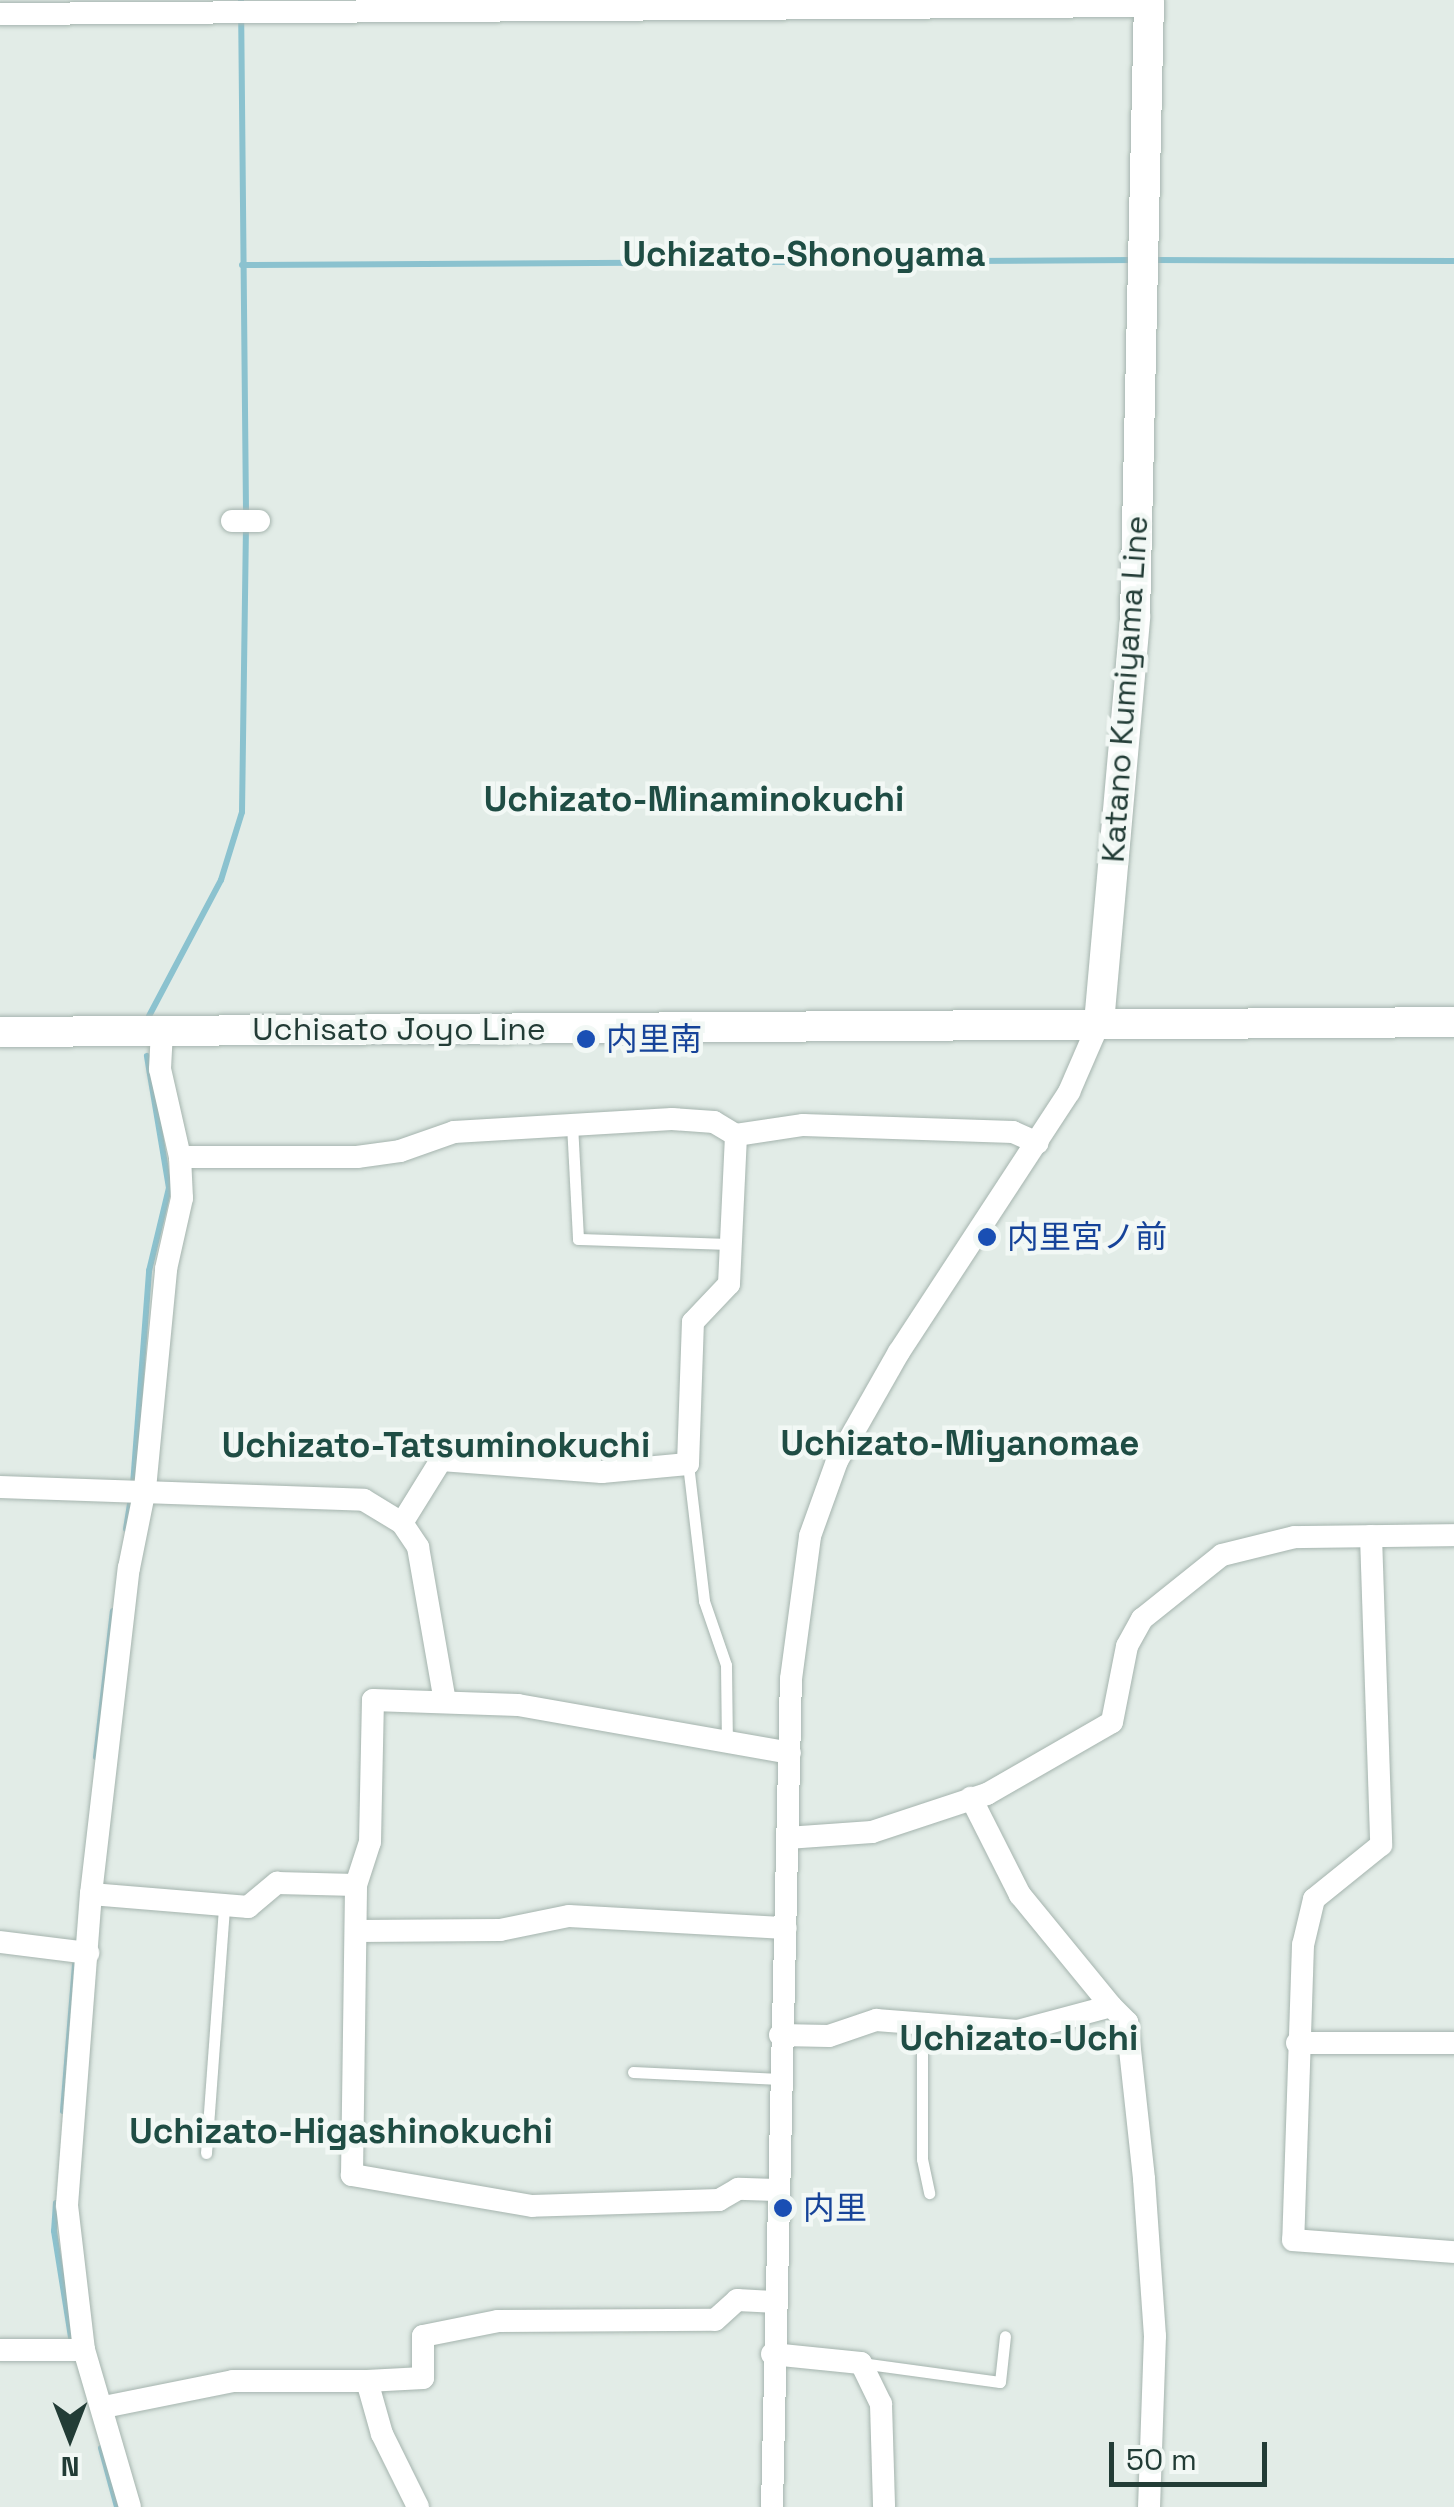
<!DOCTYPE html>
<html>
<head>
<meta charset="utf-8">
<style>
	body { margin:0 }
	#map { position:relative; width:1454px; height:2507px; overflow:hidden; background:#e2ece7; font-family:"Space Grotesk","Noto Sans JP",sans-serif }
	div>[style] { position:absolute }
	.stream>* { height:6px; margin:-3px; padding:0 3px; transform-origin:3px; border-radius:3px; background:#8bc2cf }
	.roads { filter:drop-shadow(0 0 2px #a5b4ae) drop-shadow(0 0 2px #a5b4ae) }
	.lane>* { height:11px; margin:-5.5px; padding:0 5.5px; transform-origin:5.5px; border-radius:5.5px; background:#fff }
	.street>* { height:22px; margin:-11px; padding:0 11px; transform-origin:11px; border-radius:11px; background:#fff }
	.secondary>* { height:30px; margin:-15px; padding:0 15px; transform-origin:15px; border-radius:15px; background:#fff }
	.dots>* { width:28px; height:28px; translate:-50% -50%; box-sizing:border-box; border:5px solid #f2f8f5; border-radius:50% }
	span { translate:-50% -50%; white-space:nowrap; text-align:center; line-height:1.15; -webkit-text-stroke:9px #f2f8f5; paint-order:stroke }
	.street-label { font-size:32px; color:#223c36 }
	.transit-label { font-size:32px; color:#164399 }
	.left { translate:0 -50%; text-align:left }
	.neighbourhood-label { font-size:35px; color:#1f4d44; font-weight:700 }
	.north { position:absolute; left:20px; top:2387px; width:100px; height:100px; -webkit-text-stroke:8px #f2f8f5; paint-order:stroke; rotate:180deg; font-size:28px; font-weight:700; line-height:40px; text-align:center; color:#223c36 }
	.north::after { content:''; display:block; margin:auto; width:35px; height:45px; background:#223c36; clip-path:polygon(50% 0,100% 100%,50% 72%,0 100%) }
	.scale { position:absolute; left:1109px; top:2442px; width:158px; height:45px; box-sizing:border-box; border:5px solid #223c36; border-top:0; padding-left:12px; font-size:30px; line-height:35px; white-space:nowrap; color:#223c36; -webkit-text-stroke:8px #f2f8f5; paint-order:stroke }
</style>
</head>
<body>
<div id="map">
	<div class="stream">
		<i style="left:241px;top:0;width:514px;rotate:89.44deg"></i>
		<i style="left:1153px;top:260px;width:301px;rotate:0.2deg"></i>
		<i style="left:242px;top:265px;width:893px;rotate:-0.32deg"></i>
		<i style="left:149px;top:1016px;width:154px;rotate:-62.1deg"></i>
		<i style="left:221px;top:880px;width:71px;rotate:-72.8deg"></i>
		<i style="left:242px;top:812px;width:286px;rotate:-89.2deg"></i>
		<i style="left:133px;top:1485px;width:215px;rotate:-85.7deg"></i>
		<i style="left:149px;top:1271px;width:85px;rotate:-76.5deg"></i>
		<i style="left:169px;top:1188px;width:134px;rotate:-99.5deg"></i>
		<i style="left:126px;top:1529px;width:32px;rotate:-81deg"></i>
		<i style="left:96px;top:1757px;width:147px;rotate:-83.4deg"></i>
		<i style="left:63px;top:2111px;width:147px;rotate:-85.3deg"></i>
		<i style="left:56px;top:2203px;width:28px;rotate:94deg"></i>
		<i style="left:54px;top:2231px;width:114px;rotate:80.9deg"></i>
		<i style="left:101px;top:2448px;width:61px;rotate:74.8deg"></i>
	</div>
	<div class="roads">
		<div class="lane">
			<i style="left:572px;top:1124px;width:115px;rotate:87deg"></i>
			<i style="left:578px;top:1239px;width:153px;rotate:1.9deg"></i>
			<i style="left:688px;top:1464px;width:138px;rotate:83.3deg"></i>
			<i style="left:704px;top:1601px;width:68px;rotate:71deg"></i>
			<i style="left:726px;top:1665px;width:77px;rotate:89.3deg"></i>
			<i style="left:922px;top:2023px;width:136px;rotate:90deg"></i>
			<i style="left:922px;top:2159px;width:35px;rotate:78deg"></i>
			<i style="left:633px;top:2072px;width:147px;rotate:2.7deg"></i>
			<i style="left:206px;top:2153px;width:248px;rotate:-85.8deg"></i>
			<i style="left:861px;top:2363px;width:140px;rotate:7.8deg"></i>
			<i style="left:1000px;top:2382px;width:46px;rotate:-83.8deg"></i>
		</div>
		<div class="street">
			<i style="left:0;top:14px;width:1149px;rotate:-0.4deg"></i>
			<i style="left:232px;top:521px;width:27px"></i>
			<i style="left:180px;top:1157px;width:177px"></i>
			<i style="left:357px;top:1157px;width:43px;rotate:-7.9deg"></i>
			<i style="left:400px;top:1151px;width:57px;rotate:-19.4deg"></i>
			<i style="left:454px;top:1132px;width:218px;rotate:-3.4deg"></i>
			<i style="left:672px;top:1119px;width:42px;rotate:4.1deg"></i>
			<i style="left:714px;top:1122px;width:26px;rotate:31deg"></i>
			<i style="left:736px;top:1135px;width:68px;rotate:-8.5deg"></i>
			<i style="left:803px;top:1125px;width:210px;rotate:1.9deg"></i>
			<i style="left:1013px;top:1132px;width:27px;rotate:24deg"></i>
			<i style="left:0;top:1487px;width:364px;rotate:2deg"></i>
			<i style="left:364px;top:1500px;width:44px;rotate:31.2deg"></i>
			<i style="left:402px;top:1523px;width:29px;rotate:56deg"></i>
			<i style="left:418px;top:1547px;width:157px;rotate:80.1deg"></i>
			<i style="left:402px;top:1523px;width:74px;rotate:-58.2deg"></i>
			<i style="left:441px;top:1460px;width:161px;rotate:4.3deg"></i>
			<i style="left:602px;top:1472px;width:86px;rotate:-5.3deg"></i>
			<i style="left:688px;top:1464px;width:142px;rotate:-88deg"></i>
			<i style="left:693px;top:1322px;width:52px;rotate:-46.5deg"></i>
			<i style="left:729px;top:1284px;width:149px;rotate:-87.3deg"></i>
			<i style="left:1371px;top:1536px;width:309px;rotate:88.1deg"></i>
			<i style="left:1381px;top:1845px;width:86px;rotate:141.1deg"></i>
			<i style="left:1314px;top:1899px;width:47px;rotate:103.4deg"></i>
			<i style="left:1303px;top:1945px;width:295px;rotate:91.9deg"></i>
			<i style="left:1293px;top:2240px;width:161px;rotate:4.3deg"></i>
			<i style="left:787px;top:1838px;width:85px;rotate:-4deg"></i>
			<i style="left:872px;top:1832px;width:121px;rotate:-18.3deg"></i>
			<i style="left:987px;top:1794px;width:144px;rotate:-29.9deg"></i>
			<i style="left:1112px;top:1722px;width:77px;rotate:-78.8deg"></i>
			<i style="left:1127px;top:1646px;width:31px;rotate:-61deg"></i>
			<i style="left:1142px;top:1619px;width:102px;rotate:-38.7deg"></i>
			<i style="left:1222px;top:1555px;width:75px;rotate:-13.9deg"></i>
			<i style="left:1295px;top:1537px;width:159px;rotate:-0.7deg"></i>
			<i style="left:91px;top:1894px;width:158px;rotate:4.7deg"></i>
			<i style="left:248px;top:1907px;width:38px;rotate:-40deg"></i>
			<i style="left:277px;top:1883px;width:79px;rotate:1.5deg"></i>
			<i style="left:356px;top:1931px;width:144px;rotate:-0.4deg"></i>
			<i style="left:500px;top:1930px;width:70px;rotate:-11.5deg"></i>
			<i style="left:569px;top:1916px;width:217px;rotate:3.2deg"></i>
			<i style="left:0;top:1942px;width:89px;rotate:7.1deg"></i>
			<i style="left:1111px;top:2006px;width:23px;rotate:45deg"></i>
			<i style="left:1127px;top:2022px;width:158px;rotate:83.8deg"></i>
			<i style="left:1144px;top:2179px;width:157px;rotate:86deg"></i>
			<i style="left:1155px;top:2336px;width:171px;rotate:92deg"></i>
			<i style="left:780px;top:2035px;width:49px;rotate:1.2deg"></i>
			<i style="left:829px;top:2036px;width:50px;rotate:-18.8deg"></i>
			<i style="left:876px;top:2020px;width:142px;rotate:4.4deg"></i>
			<i style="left:1018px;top:2031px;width:96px;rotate:-15deg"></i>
			<i style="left:1111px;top:2006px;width:144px;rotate:-129.3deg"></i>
			<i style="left:1020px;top:1895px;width:109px;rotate:-116.8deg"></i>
			<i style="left:1297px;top:2043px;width:157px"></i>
			<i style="left:776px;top:2190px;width:38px;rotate:-178deg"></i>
			<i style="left:738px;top:2189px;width:22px;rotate:150deg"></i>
			<i style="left:719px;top:2200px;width:187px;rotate:178.2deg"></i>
			<i style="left:532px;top:2206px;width:183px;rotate:-170.2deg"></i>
			<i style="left:352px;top:2175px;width:290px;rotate:-89.2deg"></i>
			<i style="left:356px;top:1885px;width:45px;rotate:-72deg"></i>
			<i style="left:370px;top:1842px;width:142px;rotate:-88.8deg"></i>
			<i style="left:373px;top:1700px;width:145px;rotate:2deg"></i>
			<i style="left:518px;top:1705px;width:276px;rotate:10deg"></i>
			<i style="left:0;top:2350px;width:84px"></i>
			<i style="left:772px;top:2354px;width:89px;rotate:5.8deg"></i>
			<i style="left:861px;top:2363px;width:46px;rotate:64deg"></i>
			<i style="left:881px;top:2404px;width:103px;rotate:88.3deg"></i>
			<i style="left:367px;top:2381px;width:56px;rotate:-3.1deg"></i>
			<i style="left:423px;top:2378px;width:42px;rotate:-90deg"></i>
			<i style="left:423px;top:2336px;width:76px;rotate:-11.3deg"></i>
			<i style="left:498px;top:2321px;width:217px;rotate:-0.3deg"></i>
			<i style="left:715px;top:2320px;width:30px;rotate:-42deg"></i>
			<i style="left:737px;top:2300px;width:36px;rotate:3deg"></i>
			<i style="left:104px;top:2407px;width:132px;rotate:-11.4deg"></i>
			<i style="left:233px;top:2381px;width:134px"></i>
			<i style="left:367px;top:2381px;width:55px;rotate:74.2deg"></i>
			<i style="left:382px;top:2434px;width:81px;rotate:63.7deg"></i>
			<i style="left:130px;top:2507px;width:164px;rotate:-106.3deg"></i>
			<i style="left:84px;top:2350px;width:146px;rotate:-96.7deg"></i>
			<i style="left:67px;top:2205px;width:312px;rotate:-85.6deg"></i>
			<i style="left:91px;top:1894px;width:328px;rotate:-83.4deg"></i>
			<i style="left:129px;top:1568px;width:81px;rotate:-78.6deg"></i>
			<i style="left:145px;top:1489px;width:221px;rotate:-84.5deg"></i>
			<i style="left:166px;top:1269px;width:73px;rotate:-77.3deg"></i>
			<i style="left:182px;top:1198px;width:41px;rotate:-92.8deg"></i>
			<i style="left:180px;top:1157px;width:90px;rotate:-102.8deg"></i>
			<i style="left:160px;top:1069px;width:38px;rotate:-87deg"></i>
			<i style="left:772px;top:2507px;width:828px;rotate:-88.69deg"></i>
			<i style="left:791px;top:1679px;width:144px;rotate:-82.4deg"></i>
			<i style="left:810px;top:1536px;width:80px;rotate:-70.2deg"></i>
			<i style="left:837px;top:1461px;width:125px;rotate:-60.4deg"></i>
			<i style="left:899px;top:1352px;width:311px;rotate:-56.8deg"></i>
			<i style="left:1069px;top:1092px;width:75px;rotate:-66.5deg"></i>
		</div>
		<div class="secondary">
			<i style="left:1099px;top:1023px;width:408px;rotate:-84.9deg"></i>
			<i style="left:1135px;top:617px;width:617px;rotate:-88.7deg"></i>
			<i style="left:0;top:1032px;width:1454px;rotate:-0.39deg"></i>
		</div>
	</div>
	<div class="dots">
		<i style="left:586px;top:1039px;background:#1a4fb4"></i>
		<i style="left:987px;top:1237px;background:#1a4fb4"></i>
		<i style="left:783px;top:2208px;background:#1a4fb4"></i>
	</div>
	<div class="street-label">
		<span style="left:1125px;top:689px;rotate:-86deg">Katano Kumiyama Line</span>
		<span style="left:399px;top:1029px">Uchisato Joyo Line</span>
	</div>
	<div class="transit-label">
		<span class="left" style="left:606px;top:1039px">内里南</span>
		<span class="left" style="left:1007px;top:1237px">内里宮ノ前</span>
		<span class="left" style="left:803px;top:2208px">内里</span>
	</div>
	<div class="neighbourhood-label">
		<span style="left:804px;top:254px">Uchizato-Shonoyama</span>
		<span style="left:694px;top:799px">Uchizato-Minaminokuchi</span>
		<span style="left:960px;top:1443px">Uchizato-Miyanomae</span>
		<span style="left:436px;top:1445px">Uchizato-Tatsuminokuchi</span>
		<span style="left:1019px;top:2038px">Uchizato-Uchi</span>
		<span style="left:341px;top:2131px">Uchizato-Higashinokuchi</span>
	</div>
	<div class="north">N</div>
	<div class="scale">50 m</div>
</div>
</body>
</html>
